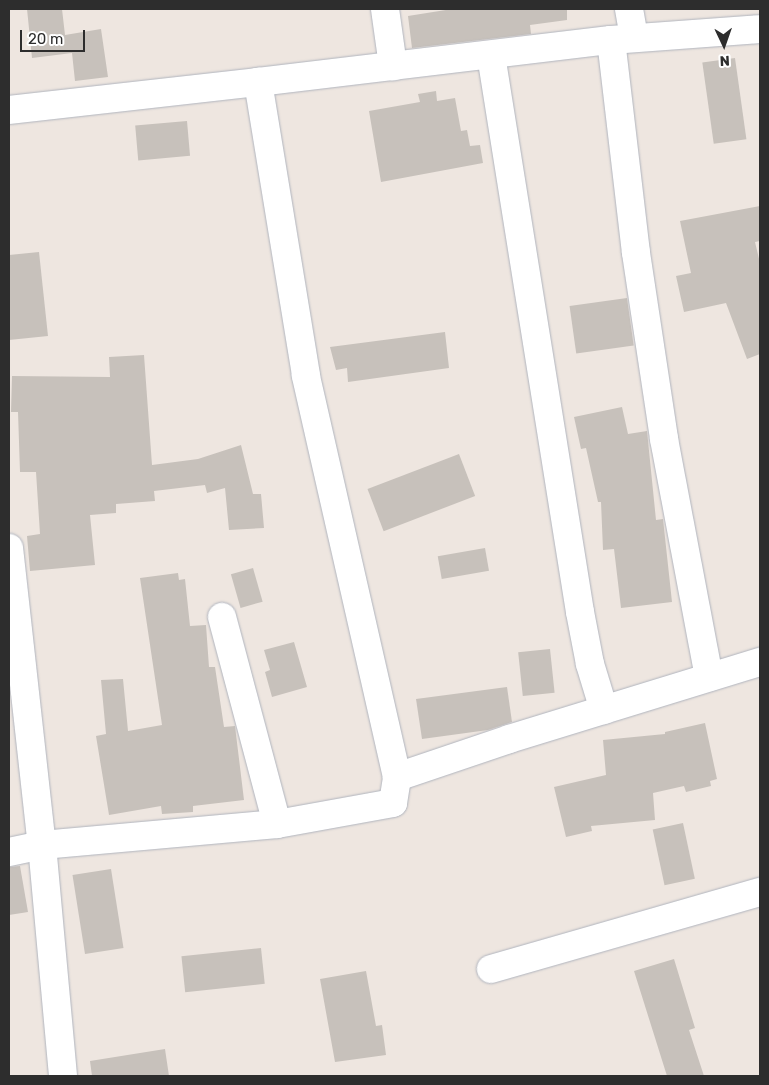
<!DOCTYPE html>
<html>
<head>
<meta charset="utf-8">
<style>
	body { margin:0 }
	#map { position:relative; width:769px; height:1085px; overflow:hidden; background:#eee6e0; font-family:Rubik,sans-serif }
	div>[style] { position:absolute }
	.building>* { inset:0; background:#c7c1bb; transform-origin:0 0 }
	.roads { filter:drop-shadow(0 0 1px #b0b4bd) drop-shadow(0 0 1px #b0b4bd) }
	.minor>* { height:28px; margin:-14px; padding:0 14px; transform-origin:14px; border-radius:14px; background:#fff }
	span { translate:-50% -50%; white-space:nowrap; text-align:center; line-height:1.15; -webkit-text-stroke:4px #fff; paint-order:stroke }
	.frame { position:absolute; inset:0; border:10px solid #2d2d2d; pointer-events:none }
	.north { position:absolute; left:699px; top:20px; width:50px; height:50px; -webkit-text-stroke:4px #fff; paint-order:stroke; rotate:177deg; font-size:14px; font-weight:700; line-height:20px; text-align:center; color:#2d2d2d }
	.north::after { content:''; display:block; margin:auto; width:18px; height:22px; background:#2d2d2d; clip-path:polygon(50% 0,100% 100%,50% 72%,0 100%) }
	.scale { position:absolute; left:20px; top:30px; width:65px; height:22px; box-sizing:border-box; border:2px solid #2d2d2d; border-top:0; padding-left:6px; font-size:15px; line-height:18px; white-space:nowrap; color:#2d2d2d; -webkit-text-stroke:4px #fff; paint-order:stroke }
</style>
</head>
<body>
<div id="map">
	<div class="building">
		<i style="clip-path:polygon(27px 9px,62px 9px,65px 35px,101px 29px,108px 77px,75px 81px,72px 53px,32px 58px)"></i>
		<i style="clip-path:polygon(452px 9px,567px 9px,567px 20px,530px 25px,531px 34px,412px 48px,408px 16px)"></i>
		<i style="left:735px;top:58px;width:82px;height:33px;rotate:82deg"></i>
		<i style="clip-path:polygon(436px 91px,437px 101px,455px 98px,461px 131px,467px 130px,470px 146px,480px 145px,483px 163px,381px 182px,369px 111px,420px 102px,418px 94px)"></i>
		<i style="left:187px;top:121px;width:35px;height:52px;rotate:85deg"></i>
		<i style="clip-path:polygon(760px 206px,760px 241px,755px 242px,760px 263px,760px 354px,747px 359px,726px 303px,684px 312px,676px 276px,691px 273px,680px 221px)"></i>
		<i style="clip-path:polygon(39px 252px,48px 336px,9px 340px,9px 255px)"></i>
		<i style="left:627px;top:298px;width:48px;height:58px;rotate:82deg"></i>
		<i style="clip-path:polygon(445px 332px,449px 368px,348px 382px,347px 368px,336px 370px,330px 347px)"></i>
		<i style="clip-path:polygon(144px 355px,152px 465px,198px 459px,241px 445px,253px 494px,261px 494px,264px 528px,229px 530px,225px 488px,207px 493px,205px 485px,154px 491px,155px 501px,116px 504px,116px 513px,90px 515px,95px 565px,30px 571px,27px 536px,40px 534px,36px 472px,20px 472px,18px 412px,11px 412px,12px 376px,110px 377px,109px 357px)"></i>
		<i style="clip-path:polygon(622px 407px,628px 434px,647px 431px,656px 520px,663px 519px,672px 602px,621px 608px,614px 549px,603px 550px,601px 502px,598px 502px,586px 448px,581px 449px,574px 417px)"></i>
		<i style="left:459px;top:454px;width:45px;height:98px;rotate:69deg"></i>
		<i style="left:485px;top:548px;width:23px;height:48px;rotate:80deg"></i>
		<i style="left:253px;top:568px;width:35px;height:23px;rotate:74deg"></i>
		<i style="clip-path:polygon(178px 573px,179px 580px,185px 579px,190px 626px,206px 625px,209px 667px,215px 667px,224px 727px,235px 726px,244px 800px,193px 806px,193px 812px,162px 814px,161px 806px,109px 815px,96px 736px,106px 734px,101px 680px,123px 679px,128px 731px,162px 725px,140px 578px)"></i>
		<i style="clip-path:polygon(294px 642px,307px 687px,272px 697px,265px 672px,270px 670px,264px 650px)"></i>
		<i style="left:550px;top:649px;width:44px;height:32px;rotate:84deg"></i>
		<i style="clip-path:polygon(507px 687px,512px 722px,488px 730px,422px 739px,416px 699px)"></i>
		<i style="clip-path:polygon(705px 723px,717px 779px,710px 781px,711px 786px,686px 792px,684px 786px,653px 793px,655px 820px,591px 826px,592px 831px,566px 837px,554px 787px,606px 775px,603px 740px,665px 734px,665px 732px)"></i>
		<i style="left:683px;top:823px;width:57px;height:31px;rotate:78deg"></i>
		<i style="clip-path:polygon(20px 866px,28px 912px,9px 915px,9px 867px)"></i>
		<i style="left:111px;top:869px;width:80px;height:39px;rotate:81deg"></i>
		<i style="left:261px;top:948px;width:36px;height:80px;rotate:84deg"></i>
		<i style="clip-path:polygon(674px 959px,695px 1028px,689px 1030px,704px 1076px,667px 1076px,634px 971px)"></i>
		<i style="clip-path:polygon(366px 971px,376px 1026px,382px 1025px,386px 1055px,335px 1062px,320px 979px)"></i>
		<i style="clip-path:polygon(165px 1049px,169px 1076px,92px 1076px,90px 1061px)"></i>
	</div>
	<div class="roads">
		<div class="minor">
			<i style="left:385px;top:9px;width:58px;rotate:82deg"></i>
			<i style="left:629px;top:9px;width:29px;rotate:80deg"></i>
			<i style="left:611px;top:40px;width:214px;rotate:83.3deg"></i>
			<i style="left:636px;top:253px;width:188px;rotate:81.4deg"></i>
			<i style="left:664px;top:439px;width:242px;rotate:79.3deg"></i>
			<i style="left:491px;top:55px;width:564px;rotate:80.92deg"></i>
			<i style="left:580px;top:612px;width:53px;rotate:79.1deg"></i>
			<i style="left:590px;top:664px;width:48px;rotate:73.1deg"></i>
			<i style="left:9px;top:110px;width:251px;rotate:-6.4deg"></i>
			<i style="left:9px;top:548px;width:299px;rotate:83.7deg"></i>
			<i style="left:42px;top:845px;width:232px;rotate:84.8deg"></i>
			<i style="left:222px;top:617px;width:214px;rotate:75.1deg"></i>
			<i style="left:397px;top:777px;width:118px;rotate:-18.7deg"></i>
			<i style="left:509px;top:739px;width:263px;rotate:-17.1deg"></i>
			<i style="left:9px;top:852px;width:34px;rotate:-12deg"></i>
			<i style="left:42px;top:845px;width:236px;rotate:-5.1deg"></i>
			<i style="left:277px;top:824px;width:118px;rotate:-10.3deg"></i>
			<i style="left:393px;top:803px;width:26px;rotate:-81deg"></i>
			<i style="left:397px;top:777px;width:412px;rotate:-102.8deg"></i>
			<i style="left:306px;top:375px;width:297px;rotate:-99.3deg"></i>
			<i style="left:258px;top:82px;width:355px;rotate:-6.8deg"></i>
			<i style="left:611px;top:40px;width:149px;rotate:-4.2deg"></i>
			<i style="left:491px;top:969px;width:280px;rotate:-16deg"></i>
		</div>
	</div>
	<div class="frame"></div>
	<div class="north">N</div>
	<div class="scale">20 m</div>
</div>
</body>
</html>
